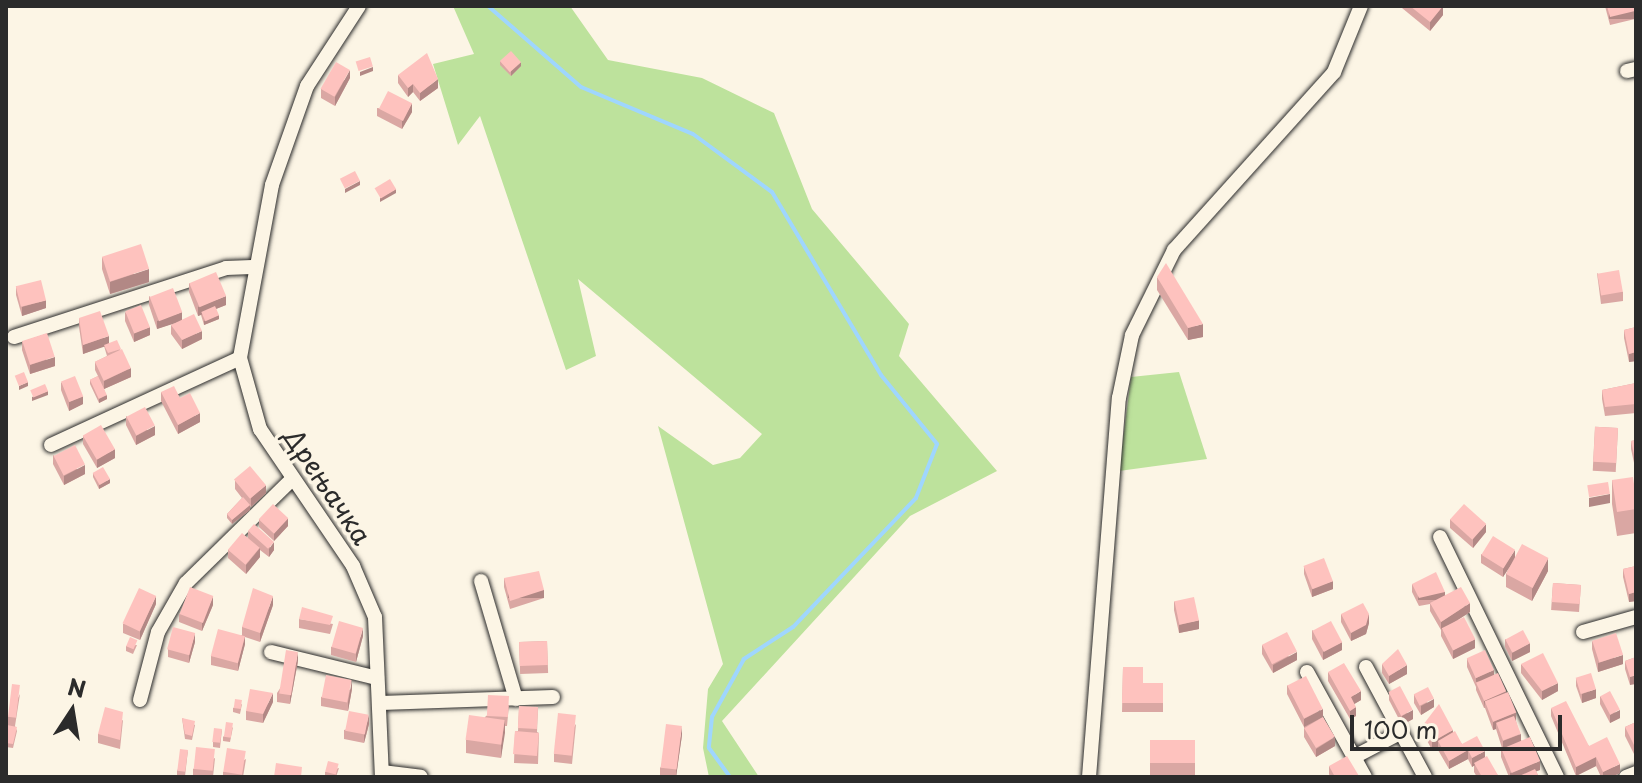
<!DOCTYPE html>
<html>
<head>
<meta charset="utf-8">
<style>
	body { margin:0 }
	#map { position:relative; width:1642px; height:783px; overflow:hidden; background:#fcf5e5; font-family:"Playpen Sans",sans-serif }
	div>[style] { position:absolute }
	.green>* { inset:0; background:#bde29c }
	.stream>* { height:4px; margin:-2px; padding:0 2px; transform-origin:2px; border-radius:2px; background:#9fd6fe }
	.roads { filter:drop-shadow(0 0 2px #2b2b2b) drop-shadow(0 0 2px #2b2b2b) }
	.minor>* { height:14px; margin:-7px; padding:0 7px; transform-origin:7px; border-radius:7px; background:#fcf5e5 }
	.wall>* { inset:0; background:#daa7a3; transform-origin:0 0 }
	.shaded-wall>* { inset:0; background:#b28885; transform-origin:0 0 }
	.building>* { inset:0; background:#fec2be; transform-origin:0 0 }
	span { translate:-50% -50%; white-space:nowrap; text-align:center; line-height:1.15; -webkit-text-stroke:7px #fcf5e5; paint-order:stroke }
	.street-label { font-size:26px; color:#2b2b2b }
	.frame { position:absolute; inset:0; border:8px solid #2b2b2b; pointer-events:none }
	.north { position:absolute; left:32px; top:671px; width:80px; height:80px; -webkit-text-stroke:6px #fcf5e5; paint-order:stroke; rotate:12deg; font-size:22px; font-weight:700; line-height:32px; text-align:center; color:#2b2b2b }
	.north::after { content:''; display:block; margin:auto; width:28px; height:36px; background:#2b2b2b; clip-path:polygon(50% 0,100% 100%,50% 72%,0 100%) }
	.scale { position:absolute; left:1350px; top:715px; width:212px; height:36px; box-sizing:border-box; border:4px solid #2b2b2b; border-top:0; padding-left:10px; font-size:24px; line-height:28px; white-space:nowrap; color:#2b2b2b; -webkit-text-stroke:6px #fcf5e5; paint-order:stroke }
</style>
</head>
<body>
<div id="map">
	<div class="green">
		<i style="clip-path:polygon(453px 6px,570px 6px,608px 60px,702px 78px,774px 113px,812px 209px,909px 324px,899px 356px,997px 471px,910px 516px,722px 721px,759px 777px,709px 777px,703px 748px,708px 689px,723px 664px,658px 426px,713px 465px,740px 458px,762px 434px,578px 279px,596px 356px,566px 370px,480px 116px,458px 145px,433px 64px,474px 54px)"></i>
		<i style="clip-path:polygon(1179px 372px,1207px 459px,1119px 471px,1131px 377px)"></i>
	</div>
	<div class="stream">
		<i style="left:488px;top:6px;width:123px;rotate:41.1deg"></i>
		<i style="left:581px;top:87px;width:121px;rotate:22.8deg"></i>
		<i style="left:693px;top:134px;width:98px;rotate:36.3deg"></i>
		<i style="left:772px;top:192px;width:213px;rotate:59.2deg"></i>
		<i style="left:881px;top:375px;width:89px;rotate:50.9deg"></i>
		<i style="left:937px;top:444px;width:58px;rotate:111.3deg"></i>
		<i style="left:916px;top:498px;width:178px;rotate:133.6deg"></i>
		<i style="left:793px;top:627px;width:59px;rotate:146.9deg"></i>
		<i style="left:744px;top:659px;width:66px;rotate:118.9deg"></i>
		<i style="left:712px;top:717px;width:31px;rotate:96deg"></i>
		<i style="left:709px;top:748px;width:36px;rotate:54deg"></i>
	</div>
	<div class="roads">
		<div class="minor">
			<i style="left:359px;top:6px;width:95px;rotate:123deg"></i>
			<i style="left:307px;top:86px;width:105px;rotate:109.5deg"></i>
			<i style="left:272px;top:185px;width:176px;rotate:100.5deg"></i>
			<i style="left:240px;top:358px;width:74px;rotate:74.3deg"></i>
			<i style="left:260px;top:429px;width:166px;rotate:55.8deg"></i>
			<i style="left:353px;top:566px;width:56px;rotate:66.7deg"></i>
			<i style="left:375px;top:617px;width:160px;rotate:87.5deg"></i>
			<i style="left:1627px;top:71px;width:9px;rotate:-13deg"></i>
			<i style="left:14px;top:337px;width:223px;rotate:-18deg"></i>
			<i style="left:226px;top:268px;width:26px;rotate:-2deg"></i>
			<i style="left:51px;top:445px;width:208px;rotate:-24.7deg"></i>
			<i style="left:1440px;top:537px;width:267px;rotate:64deg"></i>
			<i style="left:481px;top:581px;width:123px;rotate:73.5deg"></i>
			<i style="left:1583px;top:632px;width:55px;rotate:-15.8deg"></i>
			<i style="left:271px;top:652px;width:109px;rotate:13.8deg"></i>
			<i style="left:1366px;top:667px;width:125px;rotate:61.8deg"></i>
			<i style="left:1307px;top:672px;width:120px;rotate:61.1deg"></i>
			<i style="left:140px;top:700px;width:70px;rotate:-75.2deg"></i>
			<i style="left:158px;top:632px;width:56px;rotate:-60.3deg"></i>
			<i style="left:186px;top:583px;width:147px;rotate:-44.4deg"></i>
			<i style="left:381px;top:703px;width:172px;rotate:-2deg"></i>
			<i style="left:1354px;top:757px;width:52px;rotate:-27.6deg"></i>
			<i style="left:382px;top:772px;width:39px;rotate:7deg"></i>
			<i style="left:1089px;top:777px;width:380px;rotate:-85.5deg"></i>
			<i style="left:1119px;top:398px;width:64px;rotate:-78.3deg"></i>
			<i style="left:1132px;top:335px;width:95px;rotate:-63.7deg"></i>
			<i style="left:1174px;top:250px;width:239px;rotate:-48deg"></i>
			<i style="left:1334px;top:72px;width:71px;rotate:-67.8deg"></i>
			<i style="left:1626px;top:777px;width:11px;rotate:-22deg"></i>
		</div>
	</div>
	<div class="wall">
		<i style="clip-path:polygon(1402px 6px,1443px 6px,1443px 15px,1430px 31px,1402px 8px)"></i>
		<i style="clip-path:polygon(1605px 6px,1633px 6px,1635px 19px,1610px 25px)"></i>
		<i style="clip-path:polygon(500px 61px,521px 66px,511px 76px,500px 65px)"></i>
		<i style="clip-path:polygon(398px 75px,438px 88px,420px 101px,413px 92px,408px 97px,398px 83px)"></i>
		<i style="clip-path:polygon(350px 78px,335px 106px,321px 98px,321px 89px)"></i>
		<i style="clip-path:polygon(377px 108px,412px 112px,402px 129px,377px 116px)"></i>
		<i style="clip-path:polygon(102px 257px,149px 282px,110px 294px,102px 269px)"></i>
		<i style="clip-path:polygon(1597px 273px,1623px 292px,1623px 301px,1601px 304px)"></i>
		<i style="clip-path:polygon(1157px 277px,1203px 337px,1188px 340px,1157px 290px)"></i>
		<i style="clip-path:polygon(189px 283px,226px 305px,216px 309px,219px 319px,204px 325px,201px 315px,198px 316px,189px 292px)"></i>
		<i style="clip-path:polygon(16px 286px,46px 308px,22px 316px,16px 295px)"></i>
		<i style="clip-path:polygon(149px 296px,182px 320px,202px 339px,182px 349px,171px 334px,171px 325px,177px 322px,157px 329px,149px 305px)"></i>
		<i style="clip-path:polygon(125px 312px,150px 335px,134px 342px,125px 321px)"></i>
		<i style="clip-path:polygon(79px 318px,109px 343px,121px 350px,131px 377px,104px 389px,107px 399px,99px 403px,90px 384px,90px 380px,98px 376px,95px 370px,95px 362px,107px 356px,104px 346px,83px 354px,79px 327px)"></i>
		<i style="clip-path:polygon(1636px 327px,1636px 361px,1629px 362px,1624px 338px,1624px 330px)"></i>
		<i style="clip-path:polygon(22px 341px,55px 366px,30px 374px,22px 350px)"></i>
		<i style="clip-path:polygon(61px 382px,83px 404px,69px 411px,61px 390px)"></i>
		<i style="clip-path:polygon(1636px 383px,1636px 413px,1605px 416px,1602px 399px,1602px 390px)"></i>
		<i style="clip-path:polygon(161px 392px,180px 398px,200px 422px,178px 434px,161px 401px)"></i>
		<i style="clip-path:polygon(126px 416px,155px 435px,136px 445px,126px 425px)"></i>
		<i style="left:1618px;top:428px;width:44px;height:23px;rotate:93deg"></i>
		<i style="clip-path:polygon(83px 436px,115px 458px,97px 468px,83px 444px)"></i>
		<i style="clip-path:polygon(1636px 440px,1636px 472px,1631px 449px,1631px 441px)"></i>
		<i style="clip-path:polygon(53px 455px,85px 474px,64px 485px,53px 464px)"></i>
		<i style="clip-path:polygon(93px 473px,110px 483px,99px 489px,93px 477px)"></i>
		<i style="clip-path:polygon(235px 480px,266px 493px,251px 507px,250px 505px,250px 510px,232px 524px,227px 518px,227px 514px,242px 498px,235px 489px)"></i>
		<i style="clip-path:polygon(1612px 480px,1634px 486px,1636px 483px,1636px 533px,1617px 536px,1612px 504px)"></i>
		<i style="clip-path:polygon(259px 519px,288px 526px,274px 541px,259px 527px)"></i>
		<i style="clip-path:polygon(1450px 519px,1486px 532px,1473px 548px,1450px 528px)"></i>
		<i style="clip-path:polygon(248px 531px,274px 550px,269px 557px,260px 550px,260px 557px,246px 574px,228px 558px,228px 550px,248px 538px)"></i>
		<i style="clip-path:polygon(1481px 554px,1515px 558px,1548px 571px,1532px 601px,1506px 587px,1506px 574px,1513px 561px,1503px 577px,1481px 563px)"></i>
		<i style="clip-path:polygon(1304px 566px,1333px 589px,1312px 597px,1304px 574px)"></i>
		<i style="clip-path:polygon(1636px 566px,1636px 601px,1629px 602px,1623px 577px,1623px 569px)"></i>
		<i style="clip-path:polygon(504px 578px,544px 598px,510px 609px,504px 587px)"></i>
		<i style="left:1553px;top:583px;width:28px;height:27px;rotate:4deg"></i>
		<i style="clip-path:polygon(1412px 584px,1445px 595px,1470px 612px,1458px 620px,1475px 648px,1453px 659px,1441px 636px,1441px 630px,1430px 611px,1430px 604px,1419px 606px,1412px 592px)"></i>
		<i style="clip-path:polygon(1174px 601px,1199px 629px,1179px 633px,1174px 610px)"></i>
		<i style="clip-path:polygon(156px 604px,140px 640px,123px 633px,123px 624px)"></i>
		<i style="clip-path:polygon(213px 605px,202px 631px,179px 622px,179px 614px)"></i>
		<i style="clip-path:polygon(273px 605px,260px 642px,245px 637px,245px 644px,238px 671px,211px 665px,211px 656px,242px 635px,242px 627px)"></i>
		<i style="clip-path:polygon(1341px 614px,1369px 623px,1366px 634px,1351px 641px,1341px 622px)"></i>
		<i style="clip-path:polygon(299px 619px,333px 624px,330px 634px,299px 628px)"></i>
		<i style="clip-path:polygon(1312px 630px,1342px 650px,1323px 660px,1312px 639px)"></i>
		<i style="clip-path:polygon(363px 636px,356px 662px,331px 655px,331px 647px)"></i>
		<i style="clip-path:polygon(1505px 639px,1530px 652px,1512px 661px,1505px 647px)"></i>
		<i style="left:547px;top:641px;width:32px;height:28px;rotate:88deg"></i>
		<i style="clip-path:polygon(1592px 641px,1623px 664px,1598px 672px,1592px 649px)"></i>
		<i style="clip-path:polygon(195px 642px,189px 663px,168px 657px,168px 649px)"></i>
		<i style="clip-path:polygon(137px 645px,133px 654px,126px 651px,126px 646px)"></i>
		<i style="clip-path:polygon(1262px 645px,1297px 660px,1273px 673px,1262px 654px)"></i>
		<i style="clip-path:polygon(1636px 657px,1630px 685px,1625px 669px,1625px 661px)"></i>
		<i style="clip-path:polygon(1467px 658px,1494px 674px,1506px 693px,1516px 721px,1521px 740px,1540px 770px,1536px 771px,1539px 777px,1509px 777px,1501px 757px,1501px 748px,1502px 748px,1496px 729px,1493px 730px,1485px 708px,1484px 708px,1476px 690px,1476px 687px,1467px 667px)"></i>
		<i style="clip-path:polygon(298px 661px,290px 704px,277px 702px,277px 693px)"></i>
		<i style="clip-path:polygon(1382px 664px,1407px 674px,1389px 684px,1382px 673px)"></i>
		<i style="clip-path:polygon(1521px 664px,1558px 691px,1542px 700px,1521px 673px)"></i>
		<i style="clip-path:polygon(1123px 667px,1143px 683px,1163px 683px,1163px 712px,1122px 712px)"></i>
		<i style="clip-path:polygon(1328px 672px,1361px 700px,1354px 704px,1356px 716px,1350px 719px,1328px 681px)"></i>
		<i style="clip-path:polygon(1576px 678px,1596px 698px,1582px 703px,1576px 686px)"></i>
		<i style="clip-path:polygon(1287px 685px,1323px 717px,1335px 746px,1316px 757px,1304px 737px,1304px 727px,1287px 694px)"></i>
		<i style="clip-path:polygon(352px 689px,348px 711px,321px 706px,321px 697px)"></i>
		<i style="clip-path:polygon(1389px 692px,1413px 719px,1402px 725px,1389px 700px)"></i>
		<i style="clip-path:polygon(20px 694px,15px 726px,17px 731px,13px 748px,6px 747px,6px 730px,8px 725px,8px 717px)"></i>
		<i style="clip-path:polygon(1414px 694px,1434px 707px,1421px 715px,1414px 703px)"></i>
		<i style="clip-path:polygon(1600px 696px,1620px 718px,1610px 723px,1600px 704px)"></i>
		<i style="clip-path:polygon(273px 702px,263px 723px,246px 720px,246px 711px)"></i>
		<i style="clip-path:polygon(242px 704px,240px 714px,233px 712px,233px 708px)"></i>
		<i style="clip-path:polygon(509px 705px,507px 726px,505px 726px,501px 758px,466px 753px,466px 740px,486px 716px)"></i>
		<i style="clip-path:polygon(538px 707px,537px 732px,539px 733px,538px 764px,514px 763px,515px 731px,518px 731px,519px 708px)"></i>
		<i style="clip-path:polygon(1551px 708px,1589px 746px,1620px 773px,1611px 777px,1601px 777px,1596px 766px,1576px 776px,1551px 716px)"></i>
		<i style="clip-path:polygon(182px 718px,195px 725px,192px 740px,185px 739px)"></i>
		<i style="clip-path:polygon(123px 720px,120px 749px,98px 743px,98px 734px)"></i>
		<i style="clip-path:polygon(1636px 722px,1636px 758px,1625px 736px,1625px 727px)"></i>
		<i style="clip-path:polygon(369px 724px,364px 743px,344px 739px,344px 730px)"></i>
		<i style="clip-path:polygon(576px 724px,572px 764px,554px 762px,554px 754px)"></i>
		<i style="clip-path:polygon(1423px 725px,1453px 732px,1462px 744px,1485px 757px,1499px 777px,1477px 777px,1474px 772px,1474px 765px,1472px 767px,1468px 759px,1449px 769px,1438px 750px,1438px 747px,1432px 750px,1423px 733px)"></i>
		<i style="clip-path:polygon(233px 727px,230px 742px,223px 741px,223px 737px)"></i>
		<i style="clip-path:polygon(222px 729px,220px 748px,213px 747px,213px 742px)"></i>
		<i style="clip-path:polygon(682px 735px,676px 777px,660px 776px,660px 768px)"></i>
		<i style="left:1150px;top:740px;width:45px;height:36px"></i>
		<i style="clip-path:polygon(188px 750px,185px 776px,177px 775px,177px 771px)"></i>
		<i style="clip-path:polygon(215px 758px,213px 777px,193px 777px,193px 769px)"></i>
		<i style="clip-path:polygon(246px 759px,243px 777px,223px 777px,223px 772px)"></i>
		<i style="clip-path:polygon(1329px 766px,1359px 777px,1330px 777px,1329px 774px)"></i>
		<i style="clip-path:polygon(339px 768px,336px 777px,325px 776px,325px 772px)"></i>
	</div>
	<div class="shaded-wall">
		<i style="clip-path:polygon(1443px 6px,1443px 15px,1430px 31px,1430px 22px)"></i>
		<i style="left:1635px;top:11px;width:8px;height:26px;rotate:90deg"></i>
		<i style="clip-path:polygon(521px 62px,521px 66px,511px 76px,511px 71px)"></i>
		<i style="clip-path:polygon(373px 67px,373px 71px,360px 76px,360px 72px)"></i>
		<i style="clip-path:polygon(350px 70px,350px 78px,335px 106px,335px 97px)"></i>
		<i style="clip-path:polygon(438px 79px,438px 88px,420px 101px,420px 93px)"></i>
		<i style="clip-path:polygon(413px 84px,413px 92px,408px 97px,408px 88px)"></i>
		<i style="clip-path:polygon(412px 103px,412px 112px,402px 129px,402px 121px)"></i>
		<i style="clip-path:polygon(360px 181px,360px 185px,345px 193px,345px 189px)"></i>
		<i style="clip-path:polygon(396px 189px,396px 193px,380px 202px,380px 198px)"></i>
		<i style="clip-path:polygon(149px 269px,149px 282px,110px 294px,110px 282px)"></i>
		<i style="clip-path:polygon(226px 296px,226px 305px,198px 316px,198px 307px)"></i>
		<i style="clip-path:polygon(46px 300px,46px 308px,22px 316px,22px 307px)"></i>
		<i style="clip-path:polygon(182px 312px,182px 321px,157px 329px,157px 321px)"></i>
		<i style="clip-path:polygon(219px 315px,219px 319px,204px 325px,204px 321px)"></i>
		<i style="clip-path:polygon(1203px 324px,1203px 337px,1188px 340px,1188px 328px)"></i>
		<i style="clip-path:polygon(150px 327px,150px 335px,134px 342px,134px 333px)"></i>
		<i style="clip-path:polygon(202px 331px,202px 339px,182px 349px,182px 340px)"></i>
		<i style="clip-path:polygon(109px 336px,109px 345px,83px 354px,83px 345px)"></i>
		<i style="clip-path:polygon(1636px 352px,1636px 361px,1629px 362px,1629px 354px)"></i>
		<i style="clip-path:polygon(55px 357px,55px 366px,30px 374px,30px 365px)"></i>
		<i style="clip-path:polygon(131px 368px,131px 377px,104px 389px,104px 381px)"></i>
		<i style="clip-path:polygon(28px 382px,28px 386px,19px 390px,19px 386px)"></i>
		<i style="clip-path:polygon(48px 391px,48px 395px,32px 401px,32px 397px)"></i>
		<i style="clip-path:polygon(107px 395px,107px 399px,99px 403px,99px 399px)"></i>
		<i style="clip-path:polygon(83px 396px,83px 404px,69px 411px,69px 402px)"></i>
		<i style="clip-path:polygon(200px 413px,200px 422px,178px 434px,178px 425px)"></i>
		<i style="clip-path:polygon(155px 426px,155px 435px,136px 445px,136px 436px)"></i>
		<i style="clip-path:polygon(115px 449px,115px 458px,97px 468px,97px 459px)"></i>
		<i style="clip-path:polygon(85px 465px,85px 474px,64px 485px,64px 476px)"></i>
		<i style="clip-path:polygon(110px 479px,110px 483px,99px 489px,99px 485px)"></i>
		<i style="clip-path:polygon(266px 485px,266px 493px,251px 507px,251px 498px)"></i>
		<i style="clip-path:polygon(1610px 494px,1610px 503px,1589px 507px,1589px 498px)"></i>
		<i style="clip-path:polygon(250px 505px,250px 510px,232px 524px,232px 520px)"></i>
		<i style="clip-path:polygon(288px 518px,288px 526px,274px 541px,274px 533px)"></i>
		<i style="clip-path:polygon(1486px 524px,1486px 532px,1473px 548px,1473px 539px)"></i>
		<i style="clip-path:polygon(274px 542px,274px 550px,269px 557px,269px 549px)"></i>
		<i style="clip-path:polygon(260px 548px,260px 557px,246px 574px,246px 565px)"></i>
		<i style="clip-path:polygon(1515px 550px,1515px 559px,1503px 577px,1503px 568px)"></i>
		<i style="clip-path:polygon(1548px 558px,1548px 571px,1532px 601px,1532px 589px)"></i>
		<i style="clip-path:polygon(1333px 581px,1333px 589px,1312px 597px,1312px 588px)"></i>
		<i style="left:544px;top:590px;width:8px;height:36px;rotate:90deg"></i>
		<i style="left:1445px;top:592px;width:8px;height:27px;rotate:90deg"></i>
		<i style="clip-path:polygon(1636px 592px,1636px 601px,1629px 602px,1629px 594px)"></i>
		<i style="clip-path:polygon(156px 596px,156px 604px,140px 640px,140px 631px)"></i>
		<i style="clip-path:polygon(213px 596px,213px 605px,202px 631px,202px 623px)"></i>
		<i style="clip-path:polygon(273px 596px,273px 605px,260px 642px,260px 633px)"></i>
		<i style="clip-path:polygon(1470px 603px,1470px 612px,1442px 630px,1441px 628px,1441px 631px,1441px 622px)"></i>
		<i style="clip-path:polygon(1369px 614px,1369px 623px,1366px 634px,1351px 641px,1351px 633px)"></i>
		<i style="clip-path:polygon(1199px 620px,1199px 629px,1179px 633px,1179px 625px)"></i>
		<i style="clip-path:polygon(363px 628px,363px 636px,356px 662px,356px 654px)"></i>
		<i style="clip-path:polygon(195px 633px,195px 642px,189px 663px,189px 655px)"></i>
		<i style="clip-path:polygon(245px 636px,245px 644px,238px 671px,238px 663px)"></i>
		<i style="clip-path:polygon(1475px 639px,1475px 648px,1453px 659px,1453px 650px)"></i>
		<i style="clip-path:polygon(1342px 642px,1342px 650px,1323px 660px,1323px 651px)"></i>
		<i style="clip-path:polygon(1530px 643px,1530px 652px,1512px 661px,1512px 652px)"></i>
		<i style="clip-path:polygon(298px 652px,298px 661px,290px 704px,290px 696px)"></i>
		<i style="clip-path:polygon(1297px 652px,1297px 660px,1273px 673px,1273px 665px)"></i>
		<i style="clip-path:polygon(1623px 655px,1623px 664px,1598px 672px,1598px 663px)"></i>
		<i style="clip-path:polygon(1407px 665px,1407px 674px,1389px 684px,1389px 676px)"></i>
		<i style="clip-path:polygon(1494px 670px,1494px 679px,1476px 682px,1476px 687px,1476px 678px)"></i>
		<i style="clip-path:polygon(1636px 675px,1636px 684px,1630px 685px,1630px 677px)"></i>
		<i style="clip-path:polygon(352px 680px,352px 689px,348px 711px,348px 702px)"></i>
		<i style="clip-path:polygon(1558px 683px,1558px 691px,1542px 700px,1542px 691px)"></i>
		<i style="clip-path:polygon(1596px 689px,1596px 698px,1582px 703px,1582px 694px)"></i>
		<i style="clip-path:polygon(1361px 691px,1361px 700px,1351px 706px,1351px 697px)"></i>
		<i style="clip-path:polygon(1506px 691px,1506px 699px,1485px 702px,1484px 708px,1484px 700px)"></i>
		<i style="clip-path:polygon(273px 693px,273px 702px,263px 723px,263px 714px)"></i>
		<i style="clip-path:polygon(1434px 699px,1434px 707px,1421px 715px,1421px 706px)"></i>
		<i style="clip-path:polygon(1356px 707px,1356px 716px,1350px 719px,1350px 711px)"></i>
		<i style="clip-path:polygon(1323px 709px,1323px 717px,1304px 727px,1304px 719px)"></i>
		<i style="clip-path:polygon(1413px 710px,1413px 719px,1402px 725px,1402px 716px)"></i>
		<i style="clip-path:polygon(1620px 710px,1620px 718px,1610px 723px,1610px 715px)"></i>
		<i style="clip-path:polygon(1516px 712px,1516px 721px,1496px 723px,1496px 729px,1493px 730px,1493px 722px)"></i>
		<i style="clip-path:polygon(369px 715px,369px 724px,364px 743px,364px 734px)"></i>
		<i style="clip-path:polygon(505px 720px,505px 733px,501px 758px,501px 745px)"></i>
		<i style="clip-path:polygon(682px 726px,682px 735px,676px 777px,676px 770px)"></i>
		<i style="clip-path:polygon(1453px 730px,1453px 738px,1438px 741px,1438px 747px,1432px 750px,1432px 742px)"></i>
		<i style="clip-path:polygon(1521px 734px,1521px 743px,1503px 750px,1503px 741px)"></i>
		<i style="clip-path:polygon(1335px 737px,1335px 746px,1316px 757px,1316px 749px)"></i>
		<i style="clip-path:polygon(1468px 750px,1468px 759px,1449px 769px,1449px 761px)"></i>
		<i style="clip-path:polygon(1485px 751px,1485px 759px,1472px 767px,1472px 758px)"></i>
		<i style="clip-path:polygon(1596px 757px,1596px 766px,1576px 776px,1576px 767px)"></i>
		<i style="clip-path:polygon(1540px 761px,1540px 770px,1521px 777px,1510px 777px,1510px 773px)"></i>
		<i style="clip-path:polygon(1620px 764px,1620px 773px,1611px 777px,1603px 777px,1603px 772px)"></i>
	</div>
	<div class="building">
		<i style="clip-path:polygon(1410px 6px,1443px 6px,1430px 22px)"></i>
		<i style="clip-path:polygon(1607px 6px,1633px 6px,1635px 11px,1610px 17px)"></i>
		<i style="left:511px;top:51px;width:15px;height:15px;rotate:48deg"></i>
		<i style="clip-path:polygon(427px 53px,438px 79px,420px 93px,413px 84px,408px 88px,398px 75px)"></i>
		<i style="left:370px;top:57px;width:10px;height:15px;rotate:73deg"></i>
		<i style="left:336px;top:62px;width:16px;height:31px;rotate:30deg"></i>
		<i style="left:388px;top:91px;width:27px;height:20px;rotate:27deg"></i>
		<i style="left:355px;top:171px;width:11px;height:17px;rotate:63deg"></i>
		<i style="left:390px;top:179px;width:12px;height:18px;rotate:59deg"></i>
		<i style="left:141px;top:244px;width:26px;height:41px;rotate:72deg"></i>
		<i style="clip-path:polygon(1166px 263px,1203px 324px,1188px 328px,1157px 277px)"></i>
		<i style="left:1619px;top:270px;width:22px;height:22px;rotate:80deg"></i>
		<i style="left:216px;top:272px;width:26px;height:29px;rotate:67deg"></i>
		<i style="left:41px;top:280px;width:21px;height:26px;rotate:76deg"></i>
		<i style="left:173px;top:288px;width:26px;height:25px;rotate:69deg"></i>
		<i style="left:141px;top:305px;width:24px;height:17px;rotate:68deg"></i>
		<i style="left:215px;top:306px;width:10px;height:15px;rotate:66deg"></i>
		<i style="clip-path:polygon(100px 311px,109px 336px,83px 345px,79px 318px)"></i>
		<i style="clip-path:polygon(194px 314px,202px 331px,182px 340px,171px 325px)"></i>
		<i style="clip-path:polygon(1636px 327px,1636px 352px,1629px 354px,1624px 330px)"></i>
		<i style="left:47px;top:333px;width:25px;height:26px;rotate:72deg"></i>
		<i style="clip-path:polygon(117px 340px,121px 349px,108px 353px,104px 345px)"></i>
		<i style="left:122px;top:349px;width:21px;height:30px;rotate:65deg"></i>
		<i style="left:24px;top:372px;width:11px;height:10px;rotate:68deg"></i>
		<i style="left:75px;top:376px;width:22px;height:15px;rotate:68deg"></i>
		<i style="left:98px;top:376px;width:21px;height:9px;rotate:65deg"></i>
		<i style="clip-path:polygon(1636px 383px,1636px 404px,1605px 407px,1602px 390px)"></i>
		<i style="left:45px;top:384px;width:8px;height:16px;rotate:67deg"></i>
		<i style="clip-path:polygon(174px 386px,180px 398px,190px 393px,200px 413px,178px 425px,161px 392px)"></i>
		<i style="left:145px;top:407px;width:21px;height:21px;rotate:62deg"></i>
		<i style="left:101px;top:425px;width:28px;height:21px;rotate:60deg"></i>
		<i style="left:1618px;top:428px;width:35px;height:23px;rotate:93deg"></i>
		<i style="clip-path:polygon(1636px 440px,1636px 464px,1631px 441px)"></i>
		<i style="left:75px;top:445px;width:22px;height:24px;rotate:63deg"></i>
		<i style="left:250px;top:466px;width:25px;height:21px;rotate:50deg"></i>
		<i style="left:103px;top:467px;width:14px;height:12px;rotate:60deg"></i>
		<i style="clip-path:polygon(1633px 477px,1636px 498px,1636px 509px,1617px 512px,1612px 480px)"></i>
		<i style="left:1608px;top:482px;width:12px;height:21px;rotate:81deg"></i>
		<i style="clip-path:polygon(243px 497px,250px 505px,232px 520px,227px 514px)"></i>
		<i style="left:273px;top:504px;width:21px;height:21px;rotate:43deg"></i>
		<i style="left:1464px;top:504px;width:30px;height:21px;rotate:42deg"></i>
		<i style="left:254px;top:524px;width:27px;height:9px;rotate:42deg"></i>
		<i style="left:242px;top:533px;width:23px;height:22px;rotate:40deg"></i>
		<i style="left:1493px;top:536px;width:26px;height:22px;rotate:32deg"></i>
		<i style="left:1522px;top:544px;width:30px;height:34px;rotate:28deg"></i>
		<i style="left:1324px;top:558px;width:25px;height:22px;rotate:69deg"></i>
		<i style="clip-path:polygon(1636px 566px,1636px 592px,1629px 594px,1623px 569px)"></i>
		<i style="clip-path:polygon(539px 571px,544px 590px,510px 601px,504px 578px)"></i>
		<i style="clip-path:polygon(1436px 572px,1445px 592px,1419px 598px,1412px 584px)"></i>
		<i style="left:1553px;top:583px;width:28px;height:19px;rotate:4deg"></i>
		<i style="left:190px;top:587px;width:25px;height:29px;rotate:21deg"></i>
		<i style="clip-path:polygon(1461px 587px,1470px 603px,1441px 622px,1430px 603px)"></i>
		<i style="left:139px;top:588px;width:19px;height:39px;rotate:25deg"></i>
		<i style="clip-path:polygon(253px 588px,273px 596px,260px 633px,242px 627px)"></i>
		<i style="left:1194px;top:597px;width:24px;height:20px;rotate:78deg"></i>
		<i style="clip-path:polygon(1363px 603px,1369px 614px,1366px 625px,1351px 633px,1341px 614px)"></i>
		<i style="clip-path:polygon(302px 607px,333px 616px,330px 625px,299px 619px)"></i>
		<i style="left:1464px;top:617px;width:25px;height:25px;rotate:63deg"></i>
		<i style="left:339px;top:621px;width:25px;height:27px;rotate:16deg"></i>
		<i style="left:1331px;top:621px;width:24px;height:21px;rotate:62deg"></i>
		<i style="left:173px;top:627px;width:23px;height:23px;rotate:15deg"></i>
		<i style="left:218px;top:629px;width:28px;height:28px;rotate:15deg"></i>
		<i style="left:1523px;top:630px;width:15px;height:20px;rotate:62deg"></i>
		<i style="left:1287px;top:632px;width:22px;height:28px;rotate:63deg"></i>
		<i style="left:1616px;top:633px;width:23px;height:25px;rotate:72deg"></i>
		<i style="left:130px;top:637px;width:8px;height:10px;rotate:23deg"></i>
		<i style="left:547px;top:641px;width:24px;height:28px;rotate:88deg"></i>
		<i style="clip-path:polygon(1398px 649px,1407px 665px,1389px 676px,1382px 664px)"></i>
		<i style="left:286px;top:650px;width:12px;height:44px;rotate:9deg"></i>
		<i style="left:1485px;top:650px;width:22px;height:20px;rotate:66deg"></i>
		<i style="clip-path:polygon(1543px 653px,1558px 683px,1542px 691px,1521px 664px)"></i>
		<i style="clip-path:polygon(1636px 657px,1636px 675px,1630px 677px,1625px 661px)"></i>
		<i style="clip-path:polygon(1344px 663px,1361px 691px,1351px 697px,1356px 707px,1350px 711px,1328px 672px)"></i>
		<i style="clip-path:polygon(1123px 667px,1143px 667px,1143px 683px,1163px 683px,1163px 703px,1122px 703px)"></i>
		<i style="left:1498px;top:673px;width:20px;height:24px;rotate:66deg"></i>
		<i style="left:1591px;top:673px;width:17px;height:16px;rotate:73deg"></i>
		<i style="left:326px;top:675px;width:26px;height:23px;rotate:11deg"></i>
		<i style="left:1306px;top:676px;width:37px;height:21px;rotate:63deg"></i>
		<i style="left:12px;top:684px;width:8px;height:33px;rotate:7deg"></i>
		<i style="left:1400px;top:686px;width:27px;height:13px;rotate:62deg"></i>
		<i style="left:1428px;top:687px;width:13px;height:16px;rotate:63deg"></i>
		<i style="clip-path:polygon(250px 689px,273px 693px,263px 714px,246px 711px)"></i>
		<i style="left:1610px;top:691px;width:21px;height:11px;rotate:62deg"></i>
		<i style="left:1508px;top:692px;width:22px;height:25px;rotate:68deg"></i>
		<i style="left:488px;top:695px;width:21px;height:21px;rotate:3deg"></i>
		<i style="left:235px;top:699px;width:7px;height:9px;rotate:8deg"></i>
		<i style="clip-path:polygon(1566px 701px,1589px 746px,1607px 737px,1620px 764px,1603px 772px,1596px 757px,1576px 767px,1551px 708px)"></i>
		<i style="clip-path:polygon(1439px 704px,1453px 730px,1432px 742px,1423px 725px)"></i>
		<i style="clip-path:polygon(105px 707px,123px 712px,120px 740px,98px 734px)"></i>
		<i style="left:538px;top:707px;width:22px;height:19px;rotate:93deg"></i>
		<i style="left:349px;top:711px;width:20px;height:20px;rotate:11deg"></i>
		<i style="left:558px;top:713px;width:18px;height:41px;rotate:6deg"></i>
		<i style="left:469px;top:715px;width:36px;height:25px;rotate:8deg"></i>
		<i style="left:1514px;top:716px;width:19px;height:19px;rotate:69deg"></i>
		<i style="left:1323px;top:717px;width:23px;height:22px;rotate:59deg"></i>
		<i style="clip-path:polygon(182px 718px,195px 721px,192px 736px,185px 734px)"></i>
		<i style="left:226px;top:722px;width:7px;height:15px;rotate:8deg"></i>
		<i style="clip-path:polygon(1636px 722px,1636px 749px,1625px 727px)"></i>
		<i style="left:666px;top:724px;width:16px;height:44px;rotate:7deg"></i>
		<i style="clip-path:polygon(7px 725px,17px 727px,13px 744px,6px 743px)"></i>
		<i style="left:214px;top:728px;width:8px;height:14px;rotate:7deg"></i>
		<i style="left:515px;top:731px;width:24px;height:23px;rotate:5deg"></i>
		<i style="clip-path:polygon(1455px 731px,1462px 744px,1477px 736px,1485px 751px,1472px 758px,1468px 750px,1449px 761px,1438px 741px)"></i>
		<i style="left:1530px;top:737px;width:26px;height:31px;rotate:67deg"></i>
		<i style="left:1150px;top:740px;width:45px;height:23px"></i>
		<i style="left:196px;top:747px;width:19px;height:22px;rotate:6deg"></i>
		<i style="left:227px;top:748px;width:19px;height:24px;rotate:9deg"></i>
		<i style="left:180px;top:749px;width:8px;height:22px;rotate:7deg"></i>
		<i style="clip-path:polygon(1347px 756px,1359px 776px,1335px 777px,1329px 766px)"></i>
		<i style="clip-path:polygon(1487px 756px,1499px 777px,1482px 777px,1474px 763px)"></i>
		<i style="left:328px;top:761px;width:11px;height:11px;rotate:15deg"></i>
		<i style="clip-path:polygon(276px 763px,302px 767px,301px 777px,274px 777px)"></i>
		<i style="clip-path:polygon(1535px 769px,1539px 777px,1517px 777px)"></i>
	</div>
	<div class="street-label">
		<span style="left:328px;top:486px;rotate:56deg">Дрењачка</span>
	</div>
	<div class="frame"></div>
	<div class="north">N</div>
	<div class="scale">100 m</div>
</div>
</body>
</html>
